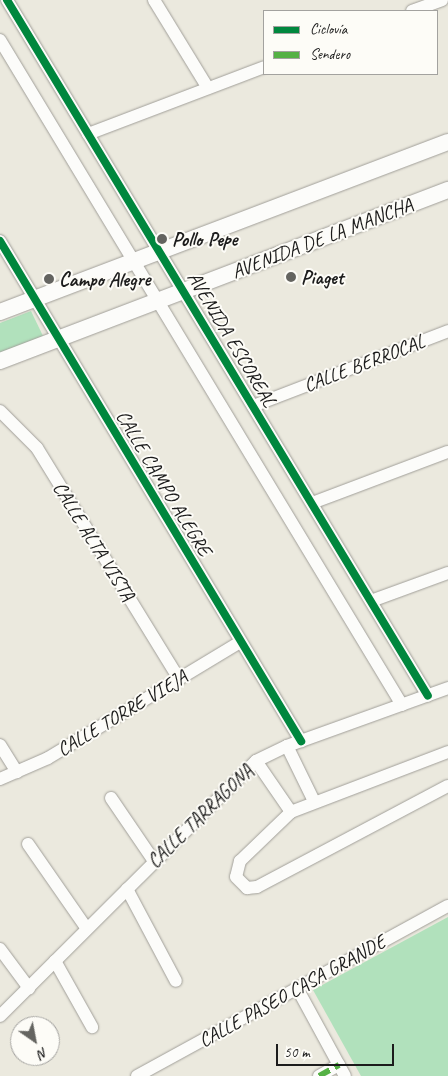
<!DOCTYPE html>
<html>
<head>
<meta charset="utf-8">
<style>
	body { margin:0 }
	#map { position:relative; width:448px; height:1076px; overflow:hidden; background:#ebe9de; font-family:Caveat,sans-serif }
	div>[style] { position:absolute }
	.green>* { inset:0; background:#b1e1bc }
	.roads { filter:drop-shadow(0 0 1px #a19f99) drop-shadow(0 0 1px #a19f99) }
	.minor>* { height:12px; margin:-6px; padding:0 6px; transform-origin:6px; border-radius:6px; background:#fcfcfa }
	.tertiary>* { height:16px; margin:-8px; padding:0 8px; transform-origin:8px; border-radius:8px; background:#fcfcfa }
	.quiet>* { height:6px; margin-top:-3px; transform-origin:0; background:repeating-linear-gradient(90deg,#55b145 0 12px,transparent 0 18px) }
	.cycleway>* { height:8px; margin:-4px; padding:0 4px; transform-origin:4px; border-radius:4px; background:#00873e }
	.dots>* { width:14px; height:14px; translate:-50% -50%; box-sizing:border-box; border:2px solid #fdfcf7; border-radius:50% }
	span { translate:-50% -50%; white-space:nowrap; text-align:center; line-height:1.15; -webkit-text-stroke:4px #fdfcf7; paint-order:stroke }
	.street-label { font-size:20px; color:#1c1c1c }
	.poi-label { font-size:20px; color:#1c1c1c; font-weight:700 }
	.left { translate:0 -50%; text-align:left }
	.legend { position:absolute; left:263px; top:10px; width:175px; height:65px; box-sizing:border-box; background:#fdfcf7; border:1px solid #a3a29f; margin:0; padding:6px 9px; list-style:none; font-size:15px; color:#1c1c1c }
	.legend li { display:flex; align-items:center; gap:10px; height:25px }
	.legend b { width:25px; border:1px solid #a3a29f }
	.north { position:absolute; left:10px; top:1016px; width:50px; height:50px; box-sizing:border-box; background:#fdfcf7; border:1px solid #a3a29f; border-radius:50%; rotate:147deg; font-size:14px; font-weight:700; line-height:20px; text-align:center; color:#1c1c1c }
	.north::after { content:''; display:block; margin:auto; width:18px; height:22px; background:#646460; clip-path:polygon(50% 0,100% 100%,50% 72%,0 100%) }
	.scale { position:absolute; left:276px; top:1044px; width:118px; height:22px; box-sizing:border-box; border:2px solid #1c1c1c; border-top:0; padding-left:6px; font-size:15px; line-height:18px; white-space:nowrap; color:#1c1c1c; -webkit-text-stroke:4px #fdfcf7; paint-order:stroke }
</style>
</head>
<body>
<div id="map">
	<div class="green">
		<i style="clip-path:polygon(31px 311px,43px 336px,0 353px,0 323px)"></i>
		<i style="clip-path:polygon(448px 917px,448px 1076px,361px 1076px,313px 990px)"></i>
	</div>
	<div class="roads">
		<div class="minor">
			<i style="left:7px;top:0;width:813px;rotate:58.83deg"></i>
			<i style="left:154px;top:0;width:103px;rotate:58.5deg"></i>
			<i style="left:412px;top:11px;width:32px;rotate:-20deg"></i>
			<i style="left:0;top:40px;width:777px;rotate:58.85deg"></i>
			<i style="left:88px;top:134px;width:188px;rotate:-20.8deg"></i>
			<i style="left:0;top:241px;width:584px;rotate:58.95deg"></i>
			<i style="left:253px;top:406px;width:209px;rotate:-21deg"></i>
			<i style="left:0;top:411px;width:52px;rotate:45deg"></i>
			<i style="left:37px;top:448px;width:271px;rotate:58.4deg"></i>
			<i style="left:312px;top:503px;width:145px;rotate:-20.6deg"></i>
			<i style="left:371px;top:601px;width:82px;rotate:-20deg"></i>
			<i style="left:0;top:745px;width:32px;rotate:58deg"></i>
			<i style="left:287px;top:746px;width:61px;rotate:63.9deg"></i>
			<i style="left:448px;top:752px;width:168px;rotate:159.1deg"></i>
			<i style="left:291px;top:812px;width:71px;rotate:136.1deg"></i>
			<i style="left:240px;top:861px;width:16px;rotate:104deg"></i>
			<i style="left:236px;top:877px;width:16px;rotate:45deg"></i>
			<i style="left:247px;top:888px;width:10px;rotate:-6deg"></i>
			<i style="left:257px;top:887px;width:216px;rotate:-27.9deg"></i>
			<i style="left:256px;top:761px;width:62px;rotate:55.5deg"></i>
			<i style="left:0;top:779px;width:52px;rotate:-23.6deg"></i>
			<i style="left:48px;top:758px;width:224px;rotate:-31.1deg"></i>
			<i style="left:111px;top:798px;width:76px;rotate:55.7deg"></i>
			<i style="left:28px;top:844px;width:103px;rotate:55.2deg"></i>
			<i style="left:127px;top:889px;width:104px;rotate:62deg"></i>
			<i style="left:0;top:949px;width:49px;rotate:53.4deg"></i>
			<i style="left:55px;top:961px;width:76px;rotate:60.7deg"></i>
			<i style="left:297px;top:988px;width:100px;rotate:61.4deg"></i>
			<i style="left:0;top:1016px;width:361px;rotate:-44.9deg"></i>
			<i style="left:256px;top:761px;width:34px;rotate:-26deg"></i>
			<i style="left:287px;top:746px;width:171px;rotate:-19.8deg"></i>
			<i style="left:137px;top:1076px;width:354px;rotate:-28.7deg"></i>
			<i style="left:319px;top:1076px;width:23px;rotate:-29deg"></i>
		</div>
		<div class="tertiary">
			<i style="left:0;top:312px;width:479px;rotate:-20.8deg"></i>
			<i style="left:0;top:361px;width:480px;rotate:-20.9deg"></i>
		</div>
	</div>
	<div class="quiet">
		<i style="left:319px;top:1076px;width:23px;rotate:-29deg"></i>
	</div>
	<div class="cycleway">
		<i style="left:7px;top:0;width:813px;rotate:58.83deg"></i>
		<i style="left:0;top:241px;width:584px;rotate:58.95deg"></i>
	</div>
	<div class="dots">
		<i style="left:162px;top:239px;background:#646460"></i>
		<i style="left:291px;top:277px;background:#646460"></i>
		<i style="left:49px;top:279px;background:#646460"></i>
	</div>
	<div class="street-label">
		<span style="left:322px;top:238px;rotate:-21deg">AVENIDA DE LA MANCHA</span>
		<span style="left:232px;top:339px;rotate:59deg">AVENIDA ESCOREAL</span>
		<span style="left:364px;top:363px;rotate:-21deg">CALLE BERROCAL</span>
		<span style="left:164px;top:483px;rotate:59deg">CALLE CAMPO ALEGRE</span>
		<span style="left:94px;top:541px;rotate:58deg">CALLE ALTA VISTA</span>
		<span style="left:122px;top:713px;rotate:-31deg">CALLE TORRE VIEJA</span>
		<span style="left:200px;top:816px;rotate:-44deg">CALLE TARRAGONA</span>
		<span style="left:292px;top:991px;rotate:-29deg">CALLE PASEO CASA GRANDE</span>
	</div>
	<div class="poi-label">
		<span class="left" style="left:172px;top:239px">Pollo Pepe</span>
		<span class="left" style="left:301px;top:277px">Piaget</span>
		<span class="left" style="left:59px;top:279px">Campo Alegre</span>
	</div>
	<ul class="legend">
	<li><b style="height:6px;background:#00873e"></b>Ciclovía</li>
	<li><b style="height:6px;background:#55b145"></b>Sendero</li>
	</ul>
	<div class="north">N</div>
	<div class="scale">50 m</div>
</div>
</body>
</html>
